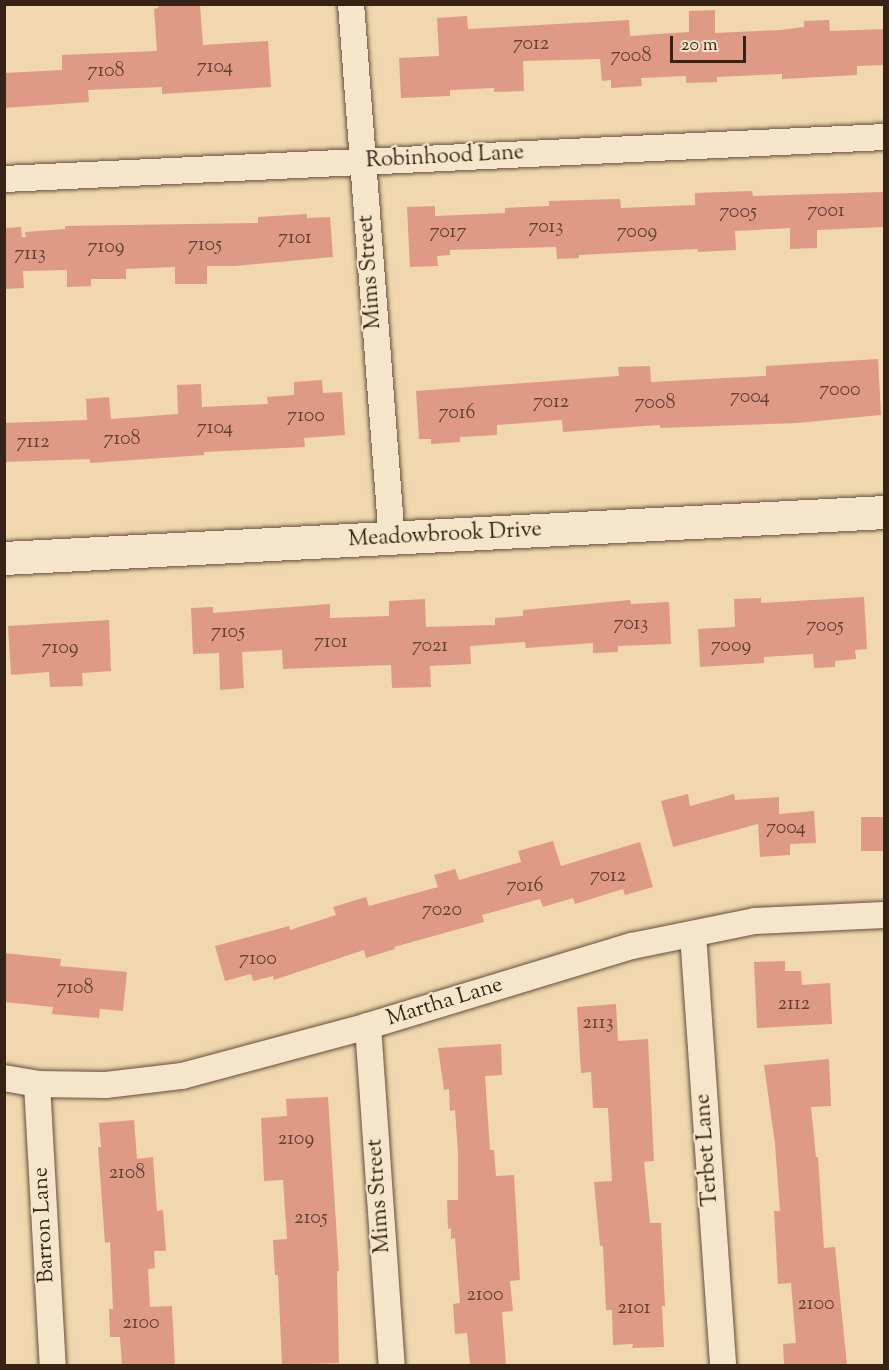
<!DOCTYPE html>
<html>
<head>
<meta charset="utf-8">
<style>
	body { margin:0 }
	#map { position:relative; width:889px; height:1370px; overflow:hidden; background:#f0d7ae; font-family:"Sorts Mill Goudy",serif }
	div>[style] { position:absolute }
	.building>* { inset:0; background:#df9a86; transform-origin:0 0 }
	.roads { filter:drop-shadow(0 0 2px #64503c) drop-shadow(0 0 2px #64503c) }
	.minor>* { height:26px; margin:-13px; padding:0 13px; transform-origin:13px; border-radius:13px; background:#f5e5ca }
	.secondary>* { height:33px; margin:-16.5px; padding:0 16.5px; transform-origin:16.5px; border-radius:16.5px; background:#f5e5ca }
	span { translate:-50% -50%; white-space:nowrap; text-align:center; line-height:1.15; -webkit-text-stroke:4.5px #f5e5ca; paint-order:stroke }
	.number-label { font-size:20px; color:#604132 }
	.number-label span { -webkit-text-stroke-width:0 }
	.street-label { font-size:22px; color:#362316 }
	.frame { position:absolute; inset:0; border:6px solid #362316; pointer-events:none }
	.scale { position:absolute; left:670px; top:36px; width:76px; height:27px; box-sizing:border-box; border:3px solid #362316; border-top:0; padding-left:8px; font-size:18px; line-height:21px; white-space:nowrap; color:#362316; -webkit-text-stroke:4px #f5e5ca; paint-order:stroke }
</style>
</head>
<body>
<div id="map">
	<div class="building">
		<i style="clip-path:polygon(158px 5px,200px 5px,203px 45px,268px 41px,271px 87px,162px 94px,162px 87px,88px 90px,89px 102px,4px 108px,4px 73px,62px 70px,62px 55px,157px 51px,154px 9px,158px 8px)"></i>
		<i style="clip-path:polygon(715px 10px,715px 33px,780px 30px,804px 27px,804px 21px,829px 20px,830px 31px,885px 29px,885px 65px,857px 66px,857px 75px,782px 79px,782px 74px,717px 77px,717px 82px,686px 83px,686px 76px,641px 78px,642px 86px,611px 88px,611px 80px,602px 81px,600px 59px,523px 61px,524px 91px,494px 92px,494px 88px,450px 90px,450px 96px,401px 98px,399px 58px,439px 56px,437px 18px,467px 16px,468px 29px,629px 20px,630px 36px,689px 32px,689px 11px)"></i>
		<i style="clip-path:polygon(752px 191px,753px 196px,885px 192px,885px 227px,817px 230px,817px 248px,790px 249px,790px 228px,735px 231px,736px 250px,698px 252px,697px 249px,579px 255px,579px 258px,557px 259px,556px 247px,450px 250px,450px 255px,437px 256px,438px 266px,410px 267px,407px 207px,435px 206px,435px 216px,505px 213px,505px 208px,549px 206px,549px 201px,584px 200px,620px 199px,621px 208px,695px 205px,695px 193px)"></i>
		<i style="clip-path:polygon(307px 214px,307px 218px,330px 217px,333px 257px,235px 266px,207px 266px,207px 284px,175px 284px,175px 267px,126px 269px,126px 279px,91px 279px,91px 286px,67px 287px,67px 270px,23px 271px,24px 288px,4px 289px,4px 228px,21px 227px,22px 237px,26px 237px,25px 232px,65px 229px,65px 226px,258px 223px,258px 217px)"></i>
		<i style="clip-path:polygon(878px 359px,881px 415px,797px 423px,660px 428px,660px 425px,563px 432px,562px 420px,497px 425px,497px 435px,460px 437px,460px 442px,431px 444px,431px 439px,419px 439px,416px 391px,619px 376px,618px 367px,650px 366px,651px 382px,766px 376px,766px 366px)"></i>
		<i style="clip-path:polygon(322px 380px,323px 393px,342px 392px,345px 435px,304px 438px,305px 447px,204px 452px,204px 455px,90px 463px,90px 459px,4px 462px,4px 423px,87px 420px,86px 399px,109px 397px,111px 419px,178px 414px,177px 385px,201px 384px,202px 407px,268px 404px,267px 397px,294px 395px,294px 382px)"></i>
		<i style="clip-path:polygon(864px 597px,867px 649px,855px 650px,856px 659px,835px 661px,835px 667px,814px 668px,813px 654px,764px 657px,764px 663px,700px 667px,698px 629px,735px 627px,734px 599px,761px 598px,761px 603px)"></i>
		<i style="clip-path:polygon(425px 599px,426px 627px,495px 625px,495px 618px,523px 616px,523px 610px,630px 600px,631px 604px,669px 602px,671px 644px,618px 646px,618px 652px,593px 653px,593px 643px,526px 648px,525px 642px,470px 646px,471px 664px,430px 666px,431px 687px,392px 688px,391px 665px,283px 669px,282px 650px,242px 652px,244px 688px,220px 690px,219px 653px,193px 654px,191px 608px,213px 607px,213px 613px,330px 604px,330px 618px,389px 616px,389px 601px)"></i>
		<i style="clip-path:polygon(109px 620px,111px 671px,82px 673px,83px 686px,50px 687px,49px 672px,11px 675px,8px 626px)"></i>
		<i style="clip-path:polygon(688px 794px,690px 806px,734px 794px,735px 800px,779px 797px,779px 814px,814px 811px,816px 843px,790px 844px,790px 855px,760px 857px,758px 824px,673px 847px,661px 801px)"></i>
		<i style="left:885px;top:817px;width:34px;height:24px;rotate:90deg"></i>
		<i style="clip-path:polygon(553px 841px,561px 866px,640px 842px,653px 887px,625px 895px,623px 889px,575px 904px,573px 898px,543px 907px,540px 899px,482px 915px,484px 922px,394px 947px,395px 949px,366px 958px,364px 950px,274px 980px,273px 976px,253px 981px,251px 974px,225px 981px,215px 946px,289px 926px,290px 930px,336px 915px,333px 907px,366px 897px,369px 906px,438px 887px,434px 875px,455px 869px,459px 880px,521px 862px,518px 851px)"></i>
		<i style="clip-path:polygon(4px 953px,61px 959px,60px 966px,127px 972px,123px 1011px,100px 1009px,99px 1018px,52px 1014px,53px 1007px,4px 1002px)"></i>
		<i style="clip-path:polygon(785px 961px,785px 971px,801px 971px,802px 985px,830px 983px,832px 1024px,757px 1028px,754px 962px)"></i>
		<i style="clip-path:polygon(616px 1004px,618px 1041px,648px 1039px,654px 1161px,644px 1162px,650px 1223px,661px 1223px,665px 1306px,662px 1306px,664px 1347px,632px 1348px,633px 1344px,613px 1345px,612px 1310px,606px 1310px,603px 1246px,600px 1246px,594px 1182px,612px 1181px,608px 1108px,593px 1108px,591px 1072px,581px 1073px,577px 1007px)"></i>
		<i style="clip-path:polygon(501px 1044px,502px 1075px,485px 1076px,490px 1150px,494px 1150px,496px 1176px,514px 1175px,520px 1280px,510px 1281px,513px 1311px,502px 1312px,506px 1365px,470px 1365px,467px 1333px,455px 1334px,453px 1304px,460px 1303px,455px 1238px,451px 1239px,451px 1228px,448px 1229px,447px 1200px,458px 1200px,458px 1152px,455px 1110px,450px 1111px,449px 1089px,444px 1090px,438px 1048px)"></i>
		<i style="clip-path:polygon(829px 1059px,831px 1106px,811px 1107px,816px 1157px,818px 1157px,824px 1248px,835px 1247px,847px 1365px,784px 1365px,783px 1344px,796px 1343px,791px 1283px,778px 1284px,774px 1211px,780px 1211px,775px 1144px,764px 1065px)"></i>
		<i style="clip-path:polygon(328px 1097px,339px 1271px,337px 1271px,339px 1363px,282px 1365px,278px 1275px,275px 1275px,273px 1240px,287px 1239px,283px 1180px,264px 1181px,261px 1118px,287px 1116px,286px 1099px)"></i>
		<i style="clip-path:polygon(134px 1120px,137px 1159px,153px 1157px,157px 1211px,163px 1210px,166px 1251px,154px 1251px,155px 1268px,148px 1269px,150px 1307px,172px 1306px,175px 1365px,122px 1365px,120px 1337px,110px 1337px,109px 1309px,113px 1309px,110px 1242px,105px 1243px,98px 1147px,101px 1147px,99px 1123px)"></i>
	</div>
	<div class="roads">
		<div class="minor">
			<i style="left:351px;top:4px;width:538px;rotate:85.63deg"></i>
			<i style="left:4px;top:179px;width:881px;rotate:-2.73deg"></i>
			<i style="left:693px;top:934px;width:433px;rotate:86deg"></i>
			<i style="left:368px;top:1026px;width:341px;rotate:86deg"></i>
			<i style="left:4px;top:1078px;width:34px;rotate:10deg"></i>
			<i style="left:37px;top:1084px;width:69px;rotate:0.8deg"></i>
			<i style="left:106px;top:1085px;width:77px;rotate:-6.8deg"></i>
			<i style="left:182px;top:1076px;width:193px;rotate:-15deg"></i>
			<i style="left:368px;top:1026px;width:276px;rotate:-16.9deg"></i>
			<i style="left:632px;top:946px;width:126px;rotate:-11.5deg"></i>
			<i style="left:755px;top:921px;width:129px;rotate:-2.7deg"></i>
			<i style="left:37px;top:1084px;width:282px;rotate:86.8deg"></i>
		</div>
		<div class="secondary">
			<i style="left:4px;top:558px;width:881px;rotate:-2.99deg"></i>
		</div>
	</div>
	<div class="number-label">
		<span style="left:531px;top:44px">7012</span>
		<span style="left:631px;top:56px">7008</span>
		<span style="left:215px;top:67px">7104</span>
		<span style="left:106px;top:71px">7108</span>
		<span style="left:826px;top:211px">7001</span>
		<span style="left:738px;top:212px">7005</span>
		<span style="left:546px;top:227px">7013</span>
		<span style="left:448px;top:232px">7017</span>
		<span style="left:637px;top:232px">7009</span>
		<span style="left:295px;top:238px">7101</span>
		<span style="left:205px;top:245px">7105</span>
		<span style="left:106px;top:247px">7109</span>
		<span style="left:30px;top:254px">7113</span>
		<span style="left:840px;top:390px">7000</span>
		<span style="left:750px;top:397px">7004</span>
		<span style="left:551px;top:402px">7012</span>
		<span style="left:655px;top:403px">7008</span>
		<span style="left:457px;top:413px">7016</span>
		<span style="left:306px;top:416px">7100</span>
		<span style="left:215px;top:428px">7104</span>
		<span style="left:122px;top:439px">7108</span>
		<span style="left:33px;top:442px">7112</span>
		<span style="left:631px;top:624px">7013</span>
		<span style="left:825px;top:626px">7005</span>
		<span style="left:228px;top:632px">7105</span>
		<span style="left:331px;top:642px">7101</span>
		<span style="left:430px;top:646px">7021</span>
		<span style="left:731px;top:646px">7009</span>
		<span style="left:60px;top:648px">7109</span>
		<span style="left:786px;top:828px">7004</span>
		<span style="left:608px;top:876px">7012</span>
		<span style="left:525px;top:886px">7016</span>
		<span style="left:442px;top:910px">7020</span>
		<span style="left:258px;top:959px">7100</span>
		<span style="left:75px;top:988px">7108</span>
		<span style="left:794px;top:1004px">2112</span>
		<span style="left:598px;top:1023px">2113</span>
		<span style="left:296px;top:1139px">2109</span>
		<span style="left:127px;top:1173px">2108</span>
		<span style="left:311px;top:1218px">2105</span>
		<span style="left:485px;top:1295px">2100</span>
		<span style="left:816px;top:1304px">2100</span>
		<span style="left:634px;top:1308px">2101</span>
		<span style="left:141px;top:1323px">2100</span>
	</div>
	<div class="street-label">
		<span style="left:445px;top:158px;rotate:-3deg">Robinhood Lane</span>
		<span style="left:371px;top:272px;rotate:-94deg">Mims Street</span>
		<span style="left:445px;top:536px;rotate:-3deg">Meadowbrook Drive</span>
		<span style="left:445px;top:1003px;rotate:-17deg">Martha Lane</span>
		<span style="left:708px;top:1150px;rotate:-94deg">Terbet Lane</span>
		<span style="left:380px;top:1196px;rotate:-94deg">Mims Street</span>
		<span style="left:45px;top:1225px;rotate:-93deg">Barron Lane</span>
	</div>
	<div class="frame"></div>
	<div class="scale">20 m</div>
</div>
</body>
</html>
